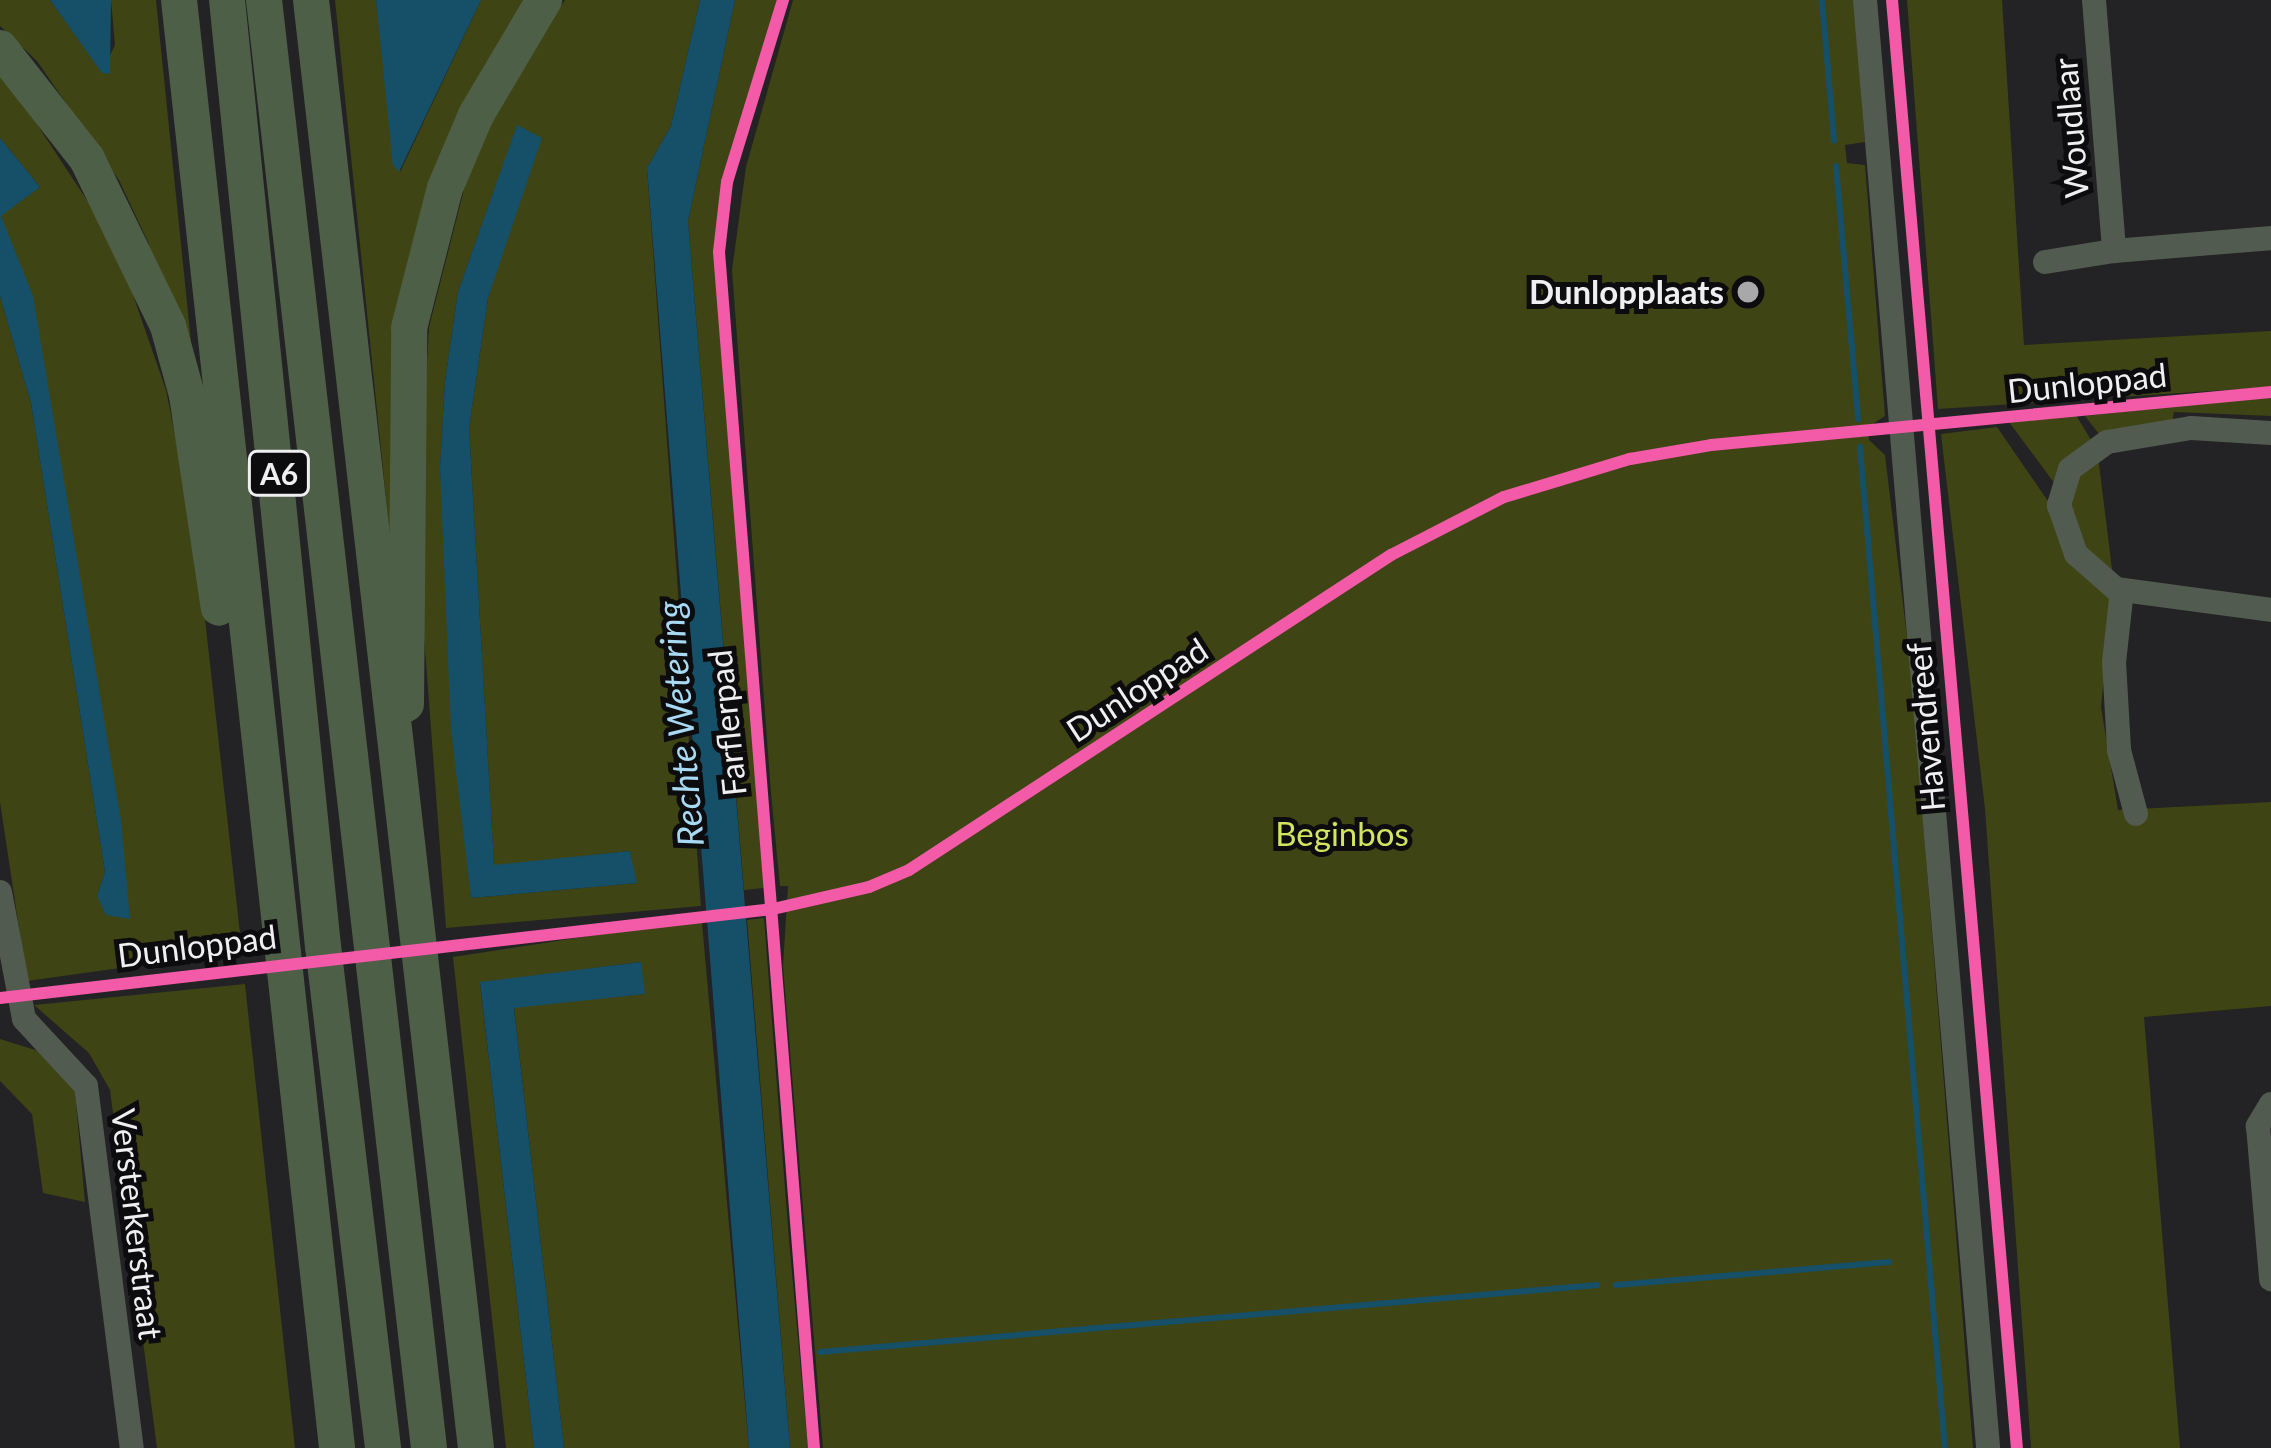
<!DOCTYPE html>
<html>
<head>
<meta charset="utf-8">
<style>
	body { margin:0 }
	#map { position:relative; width:2271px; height:1448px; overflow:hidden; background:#232224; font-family:Lato,sans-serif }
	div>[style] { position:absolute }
	.green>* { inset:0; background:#3f4414 }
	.water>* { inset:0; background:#155068 }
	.stream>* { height:6px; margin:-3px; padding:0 3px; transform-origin:3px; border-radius:3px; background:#155068 }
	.minor>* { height:24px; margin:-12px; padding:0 12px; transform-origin:12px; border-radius:12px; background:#525b4f }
	.highway>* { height:36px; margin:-18px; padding:0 18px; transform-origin:18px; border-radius:18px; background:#4e5f48 }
	.cycleway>* { height:12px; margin:-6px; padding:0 6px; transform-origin:6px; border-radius:6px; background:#f35aa7 }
	.dots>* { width:33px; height:33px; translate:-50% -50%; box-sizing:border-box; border:6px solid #0c0b0d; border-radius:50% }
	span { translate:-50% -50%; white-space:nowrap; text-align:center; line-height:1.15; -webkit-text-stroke:10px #0c0b0d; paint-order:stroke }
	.shield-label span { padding:3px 9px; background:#0c0b0d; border:3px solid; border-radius:9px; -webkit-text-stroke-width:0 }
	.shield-label { font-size:30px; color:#efeef1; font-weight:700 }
	.street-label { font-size:33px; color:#efeef1 }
	.poi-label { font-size:33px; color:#efeef1; font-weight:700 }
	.right { translate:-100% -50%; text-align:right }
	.park-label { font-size:33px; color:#d3e460 }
	.water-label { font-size:36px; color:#a8d9f3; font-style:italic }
</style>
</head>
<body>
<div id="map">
	<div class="green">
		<i style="clip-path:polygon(0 0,50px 0,102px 72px,115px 45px,111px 0,156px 0,199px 420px,148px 242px,119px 180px,37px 61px,0 26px)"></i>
		<i style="clip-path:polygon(335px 0,376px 0,400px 172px,481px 0,536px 0,423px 240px,396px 596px)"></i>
		<i style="clip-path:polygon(evenodd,565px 0,700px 0,671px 126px,647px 168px,701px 906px,446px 928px,417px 543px,429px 327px,470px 166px,508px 84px,565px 0,517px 126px,509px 225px,488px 298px,469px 428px,494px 866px,630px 851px,636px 883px,471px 898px,440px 467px,445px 381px,458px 292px,517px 126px)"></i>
		<i style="clip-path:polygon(735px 0,777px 0,717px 249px,764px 888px,744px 890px,688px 221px)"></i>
		<i style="clip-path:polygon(793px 0,1854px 0,1865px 142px,1845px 145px,1847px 163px,1865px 165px,1885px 416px,1868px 427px,1869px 440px,1885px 455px,1911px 670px,1973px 1448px,823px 1448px,783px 966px,788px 886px,780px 886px,771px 793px,732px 270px,746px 167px)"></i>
		<i style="clip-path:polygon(1907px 0,2002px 0,2024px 345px,2271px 331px,2271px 387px,1938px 409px)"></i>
		<i style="clip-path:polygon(0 68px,115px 243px,166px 390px,197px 547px,242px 951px,27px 981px,0 802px,0 296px,31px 403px,105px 872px,97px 896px,129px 919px,1px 215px,40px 187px,0 138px)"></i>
		<i style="clip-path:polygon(2271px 396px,2271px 416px,2174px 412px,2172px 423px,2099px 434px,2085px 416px)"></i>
		<i style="clip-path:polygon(2076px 415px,2091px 440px,2055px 484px,2009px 422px)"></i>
		<i style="clip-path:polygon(1997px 427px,2112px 594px,2101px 707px,2118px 810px,2271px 802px,2271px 1006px,2144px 1017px,2180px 1448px,2031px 1448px,1985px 809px,1941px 434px)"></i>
		<i style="clip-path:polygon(2098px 456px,2113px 577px,2085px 557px,2068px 517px,2073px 480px)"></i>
		<i style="clip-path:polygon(764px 918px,789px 1240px,808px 1448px,790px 1448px,747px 920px)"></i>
		<i style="clip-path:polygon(686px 921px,702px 923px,749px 1448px,564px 1448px,514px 1007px,644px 994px,640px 962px,480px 983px,534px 1448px,506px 1448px,453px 957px)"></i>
		<i style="clip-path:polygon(245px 984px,295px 1448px,157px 1448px,110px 1090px,89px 1053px,34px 1005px)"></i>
		<i style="clip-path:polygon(0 1039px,48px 1054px,75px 1092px,85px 1202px,43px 1193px,32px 1114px,0 1081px)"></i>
	</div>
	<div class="water">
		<i style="clip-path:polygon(50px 0,111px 0,110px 74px,102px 73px)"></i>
		<i style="clip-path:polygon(376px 0,481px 0,399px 172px,393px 165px)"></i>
		<i style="clip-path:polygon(700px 0,735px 0,688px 221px,790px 1448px,749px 1448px,647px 168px,671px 126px)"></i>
		<i style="clip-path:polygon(517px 125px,542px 138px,488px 298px,469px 428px,494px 865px,630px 851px,637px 883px,471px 898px,451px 729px,440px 467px,445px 381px,458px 292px)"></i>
		<i style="clip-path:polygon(0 138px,40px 187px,1px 216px,33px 296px,121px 820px,130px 919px,106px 915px,97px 896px,105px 872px,31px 403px,0 296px)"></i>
		<i style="clip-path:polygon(641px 962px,645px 994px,514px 1008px,564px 1448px,534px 1448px,480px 982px)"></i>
	</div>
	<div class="stream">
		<i style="left:1822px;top:0;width:141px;rotate:85.1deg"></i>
		<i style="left:1836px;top:166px;width:254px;rotate:85deg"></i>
		<i style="left:1860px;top:447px;width:1005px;rotate:85.15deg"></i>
		<i style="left:1616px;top:1285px;width:274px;rotate:-4.8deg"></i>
		<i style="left:820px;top:1352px;width:780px;rotate:-4.93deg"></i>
	</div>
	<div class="minor">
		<i style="left:1865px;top:0;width:1453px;rotate:85.14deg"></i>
		<i style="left:2094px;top:0;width:252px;rotate:85.4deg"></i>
		<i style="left:2114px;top:251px;width:158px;rotate:-4.7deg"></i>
		<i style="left:2045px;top:262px;width:70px;rotate:-9.1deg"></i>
		<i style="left:2271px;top:433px;width:80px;rotate:-176.4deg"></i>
		<i style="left:2191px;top:428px;width:85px;rotate:170.5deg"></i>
		<i style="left:2107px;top:442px;width:46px;rotate:143.9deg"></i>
		<i style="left:2070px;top:469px;width:38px;rotate:107deg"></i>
		<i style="left:2059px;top:505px;width:52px;rotate:70.9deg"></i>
		<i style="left:2076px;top:554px;width:53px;rotate:41.2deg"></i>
		<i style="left:2116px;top:589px;width:156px;rotate:7.7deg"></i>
		<i style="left:2122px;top:590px;width:72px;rotate:96.3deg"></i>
		<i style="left:2114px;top:662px;width:88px;rotate:86.7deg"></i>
		<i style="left:2119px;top:750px;width:66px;rotate:75.1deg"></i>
		<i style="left:0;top:892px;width:129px;rotate:79.3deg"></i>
		<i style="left:24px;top:1019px;width:91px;rotate:47.2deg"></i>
		<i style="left:86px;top:1086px;width:365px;rotate:82.8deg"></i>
		<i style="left:2271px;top:1104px;width:26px;rotate:121deg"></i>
		<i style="left:2258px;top:1126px;width:154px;rotate:85.1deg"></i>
	</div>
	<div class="highway">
		<i style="left:179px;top:0;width:1457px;rotate:83.77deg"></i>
		<i style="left:227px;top:0;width:951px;rotate:84.21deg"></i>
		<i style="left:323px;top:946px;width:506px;rotate:83.18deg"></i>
		<i style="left:264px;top:0;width:1457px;rotate:83.5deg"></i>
		<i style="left:311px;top:0;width:1457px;rotate:83.5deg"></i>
		<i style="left:0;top:48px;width:141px;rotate:51.9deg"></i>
		<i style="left:87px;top:159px;width:186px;rotate:64.1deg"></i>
		<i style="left:168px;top:326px;width:72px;rotate:74.6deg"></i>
		<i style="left:187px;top:395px;width:215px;rotate:81.5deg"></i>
		<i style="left:406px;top:704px;width:376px;rotate:-89.5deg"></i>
		<i style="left:409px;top:328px;width:145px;rotate:-75.6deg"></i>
		<i style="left:445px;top:188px;width:79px;rotate:-67deg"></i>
		<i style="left:476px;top:115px;width:134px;rotate:-59.4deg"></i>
	</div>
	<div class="cycleway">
		<i style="left:783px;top:0;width:190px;rotate:107.1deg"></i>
		<i style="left:727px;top:182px;width:70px;rotate:96.5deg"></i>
		<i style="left:719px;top:252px;width:1200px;rotate:85.46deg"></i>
		<i style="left:1892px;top:0;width:1453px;rotate:85.07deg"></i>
		<i style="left:0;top:998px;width:778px;rotate:-6.57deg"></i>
		<i style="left:773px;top:909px;width:98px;rotate:-12.9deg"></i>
		<i style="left:869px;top:887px;width:43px;rotate:-23deg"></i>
		<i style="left:909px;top:870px;width:576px;rotate:-33.17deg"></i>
		<i style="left:1391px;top:555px;width:127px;rotate:-27.2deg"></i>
		<i style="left:1504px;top:497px;width:132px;rotate:-16.8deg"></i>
		<i style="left:1630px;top:459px;width:82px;rotate:-9.8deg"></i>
		<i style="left:1711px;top:445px;width:563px;rotate:-5.41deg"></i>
	</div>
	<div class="dots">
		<i style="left:1748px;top:292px;background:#a8a7a9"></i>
	</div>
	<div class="shield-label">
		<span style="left:279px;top:473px">A6</span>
	</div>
	<div class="street-label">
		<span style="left:2071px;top:128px;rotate:-95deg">Woudlaar</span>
		<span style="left:2087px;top:383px;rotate:-6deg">Dunloppad</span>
		<span style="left:1137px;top:690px;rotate:-33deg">Dunloppad</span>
		<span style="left:727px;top:723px;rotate:-96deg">Farflerpad</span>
		<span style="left:1926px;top:727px;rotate:-95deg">Havendreef</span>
		<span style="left:197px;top:946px;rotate:-7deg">Dunloppad</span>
		<span style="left:137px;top:1224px;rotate:83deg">Versterkerstraat</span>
	</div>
	<div class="poi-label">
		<span class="right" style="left:1724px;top:292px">Dunlopplaats</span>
	</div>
	<div class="park-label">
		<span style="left:1342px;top:834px">Beginbos</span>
	</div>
	<div class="water-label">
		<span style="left:680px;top:724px;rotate:-95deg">Rechte Wetering</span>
	</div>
</div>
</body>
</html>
